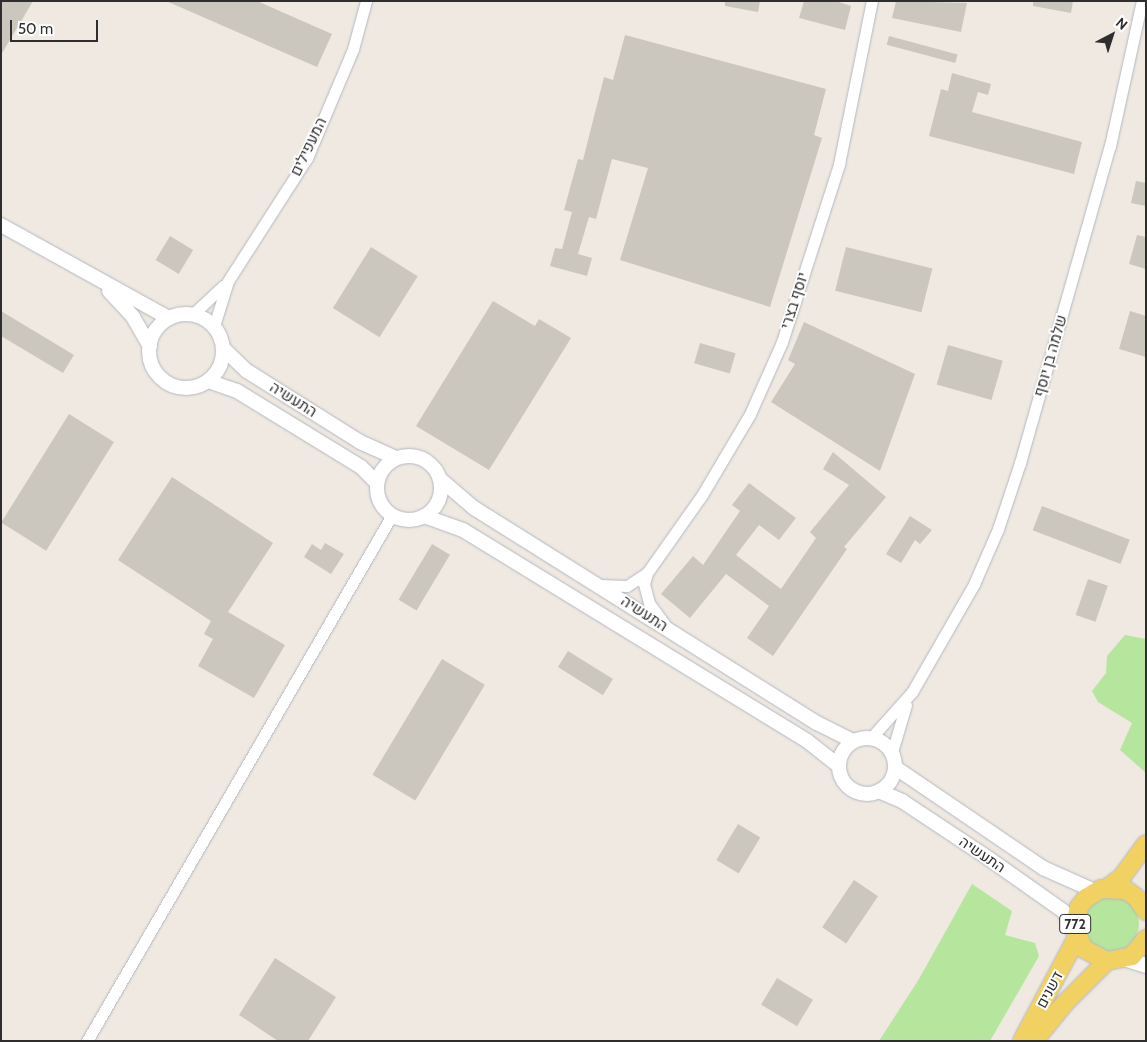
<!DOCTYPE html>
<html>
<head>
<meta charset="utf-8">
<style>
	body { margin:0 }
	#map { position:relative; width:1147px; height:1042px; overflow:hidden; background:#efe9e1; font-family:Cabin,Heebo,sans-serif }
	div>[style] { position:absolute }
	.green>* { inset:0; background:#b6e59e }
	.round { border-radius:50% }
	.building>* { inset:0; background:#cbc7bf; transform-origin:0 0 }
	.roads { filter:drop-shadow(0 0 1px #b4b7c1) drop-shadow(0 0 1px #b4b7c1) }
	.minor>* { height:11px; margin:-5.5px; padding:0 5.5px; transform-origin:5.5px; border-radius:5.5px; background:#fff }
	.tertiary>* { height:14px; margin:-7px; padding:0 7px; transform-origin:7px; border-radius:7px; background:#fff }
	.tertiary>.ring { margin:-7px; padding:0; box-sizing:content-box; background:none; border:14px solid #fff; border-radius:50% }
	.secondary>* { height:15px; margin:-7.5px; padding:0 7.5px; transform-origin:7.5px; border-radius:7.5px; background:#fff }
	.primary>* { height:18px; margin:-9px; padding:0 9px; transform-origin:9px; border-radius:9px; background:#f2d163 }
	span { translate:-50% -50%; white-space:nowrap; text-align:center; line-height:1.15; -webkit-text-stroke:4px #fff; paint-order:stroke }
	.shield-label span { padding:1px 4px; background:#fff; border:1px solid; border-radius:4px; -webkit-text-stroke-width:0 }
	.shield-label { font-size:14px; color:#2e2e2e; font-weight:700 }
	.street-label { font-size:15px; color:#2e2e2e }
	.frame { position:absolute; inset:0; border:2px solid #2e2e2e; pointer-events:none }
	.north { position:absolute; left:1087px; top:10px; width:50px; height:50px; -webkit-text-stroke:4px #fff; paint-order:stroke; rotate:40deg; font-size:14px; font-weight:700; line-height:20px; text-align:center; color:#2e2e2e }
	.north::after { content:''; display:block; margin:auto; width:18px; height:22px; background:#2e2e2e; clip-path:polygon(50% 0,100% 100%,50% 72%,0 100%) }
	.scale { position:absolute; left:10px; top:20px; width:88px; height:22px; box-sizing:border-box; border:2px solid #2e2e2e; border-top:0; padding-left:6px; font-size:15px; line-height:18px; white-space:nowrap; color:#2e2e2e; -webkit-text-stroke:4px #fff; paint-order:stroke }
</style>
</head>
<body>
<div id="map">
	<div class="green">
		<i style="clip-path:polygon(1125px 635px,1146px 639px,1146px 773px,1120px 750px,1132px 723px,1098px 702px,1092px 691px,1106px 673px,1107px 656px)"></i>
		<i style="clip-path:polygon(972px 884px,1012px 911px,1005px 935px,1035px 943px,1039px 956px,990px 1041px,879px 1041px,919px 979px)"></i>
		<i class="round" style="left:1083px;top:896px;width:56px;height:56px"></i>
	</div>
	<div class="building">
		<i style="clip-path:polygon(1px 1px,33px 1px,1px 55px)"></i>
		<i style="clip-path:polygon(166px 1px,257px 1px,332px 34px,317px 67px)"></i>
		<i style="clip-path:polygon(725px 1px,760px 1px,758px 12px,725px 6px)"></i>
		<i style="clip-path:polygon(804px 1px,836px 1px,851px 6px,845px 30px,799px 18px)"></i>
		<i style="clip-path:polygon(896px 1px,967px 3px,961px 32px,892px 18px)"></i>
		<i style="clip-path:polygon(1033px 1px,1073px 1px,1071px 13px,1033px 6px)"></i>
		<i style="clip-path:polygon(625px 35px,826px 89px,814px 135px,822px 138px,770px 307px,620px 260px,648px 168px,612px 159px,596px 219px,589px 217px,578px 254px,592px 258px,587px 276px,550px 266px,555px 248px,562px 249px,572px 212px,564px 210px,578px 159px,583px 160px,604px 77px,613px 80px)"></i>
		<i style="left:889px;top:36px;width:71px;height:9px;rotate:15deg"></i>
		<i style="clip-path:polygon(952px 73px,991px 84px,988px 95px,978px 92px,972px 112px,1082px 142px,1074px 174px,929px 136px,941px 89px,948px 91px)"></i>
		<i style="clip-path:polygon(1136px 181px,1146px 183px,1146px 206px,1131px 203px)"></i>
		<i style="clip-path:polygon(1137px 235px,1146px 237px,1146px 269px,1129px 264px)"></i>
		<i style="left:170px;top:236px;width:27px;height:28px;rotate:31deg"></i>
		<i style="left:371px;top:247px;width:55px;height:72px;rotate:32deg"></i>
		<i style="left:846px;top:247px;width:89px;height:45px;rotate:14deg"></i>
		<i style="clip-path:polygon(493px 301px,535px 326px,539px 319px,571px 338px,489px 470px,416px 426px)"></i>
		<i style="clip-path:polygon(1px 311px,74px 355px,63px 373px,1px 336px)"></i>
		<i style="clip-path:polygon(1130px 311px,1146px 316px,1146px 357px,1119px 349px)"></i>
		<i style="clip-path:polygon(804px 322px,915px 374px,880px 471px,771px 402px,795px 364px,788px 360px)"></i>
		<i style="left:700px;top:343px;width:37px;height:21px;rotate:16deg"></i>
		<i style="left:948px;top:345px;width:57px;height:41px;rotate:16deg"></i>
		<i style="left:69px;top:414px;width:53px;height:128px;rotate:32deg"></i>
		<i style="clip-path:polygon(833px 452px,886px 497px,844px 547px,847px 549px,773px 656px,747px 638px,769px 606px,726px 574px,690px 618px,661px 594px,693px 556px,703px 565px,740px 511px,732px 505px,749px 483px,796px 518px,779px 540px,759px 525px,736px 555px,781px 589px,816px 538px,810px 532px,849px 485px,823px 469px)"></i>
		<i style="clip-path:polygon(172px 477px,273px 543px,228px 612px,285px 645px,254px 698px,198px 666px,213px 639px,204px 634px,211px 621px,118px 560px)"></i>
		<i style="left:1042px;top:506px;width:94px;height:26px;rotate:21deg"></i>
		<i style="clip-path:polygon(910px 516px,932px 530px,920px 544px,915px 540px,901px 563px,886px 554px)"></i>
		<i style="clip-path:polygon(325px 543px,344px 554px,331px 574px,304px 557px,312px 544px,321px 550px)"></i>
		<i style="left:432px;top:544px;width:21px;height:65px;rotate:31deg"></i>
		<i style="left:1088px;top:579px;width:21px;height:38px;rotate:19deg"></i>
		<i style="left:568px;top:651px;width:53px;height:19px;rotate:32deg"></i>
		<i style="left:442px;top:659px;width:50px;height:135px;rotate:31deg"></i>
		<i style="left:738px;top:824px;width:26px;height:42px;rotate:31deg"></i>
		<i style="left:854px;top:880px;width:29px;height:57px;rotate:34deg"></i>
		<i style="clip-path:polygon(275px 958px,336px 997px,308px 1041px,278px 1041px,239px 1015px)"></i>
		<i style="left:777px;top:978px;width:42px;height:31px;rotate:31deg"></i>
	</div>
	<div class="roads">
		<div class="minor">
			<i style="left:193px;top:314px;width:41px;rotate:-43deg"></i>
			<i style="left:214px;top:326px;width:47px;rotate:-72.7deg"></i>
			<i style="left:228px;top:281px;width:146px;rotate:-57.3deg"></i>
			<i style="left:307px;top:158px;width:118px;rotate:-67.1deg"></i>
			<i style="left:353px;top:49px;width:50px;rotate:-74.8deg"></i>
			<i style="left:647px;top:573px;width:11px;rotate:105deg"></i>
			<i style="left:644px;top:584px;width:20px;rotate:75deg"></i>
			<i style="left:649px;top:603px;width:27px;rotate:54deg"></i>
			<i style="left:600px;top:585px;width:27px;rotate:2deg"></i>
			<i style="left:627px;top:586px;width:24px;rotate:-33deg"></i>
			<i style="left:647px;top:573px;width:95px;rotate:-54.8deg"></i>
			<i style="left:702px;top:495px;width:94px;rotate:-59.3deg"></i>
			<i style="left:750px;top:414px;width:79px;rotate:-66deg"></i>
			<i style="left:782px;top:342px;width:187px;rotate:-72.2deg"></i>
			<i style="left:839px;top:164px;width:166px;rotate:-78.6deg"></i>
			<i style="left:871px;top:738px;width:62px;rotate:-48.3deg"></i>
			<i style="left:912px;top:692px;width:125px;rotate:-60.1deg"></i>
			<i style="left:974px;top:584px;width:60px;rotate:-66.4deg"></i>
			<i style="left:998px;top:529px;width:70px;rotate:-71.6deg"></i>
			<i style="left:1020px;top:463px;width:330px;rotate:-74.2deg"></i>
			<i style="left:1110px;top:146px;width:148px;rotate:-77.6deg"></i>
			<i style="left:892px;top:752px;width:49px;rotate:-73.4deg"></i>
			<i style="left:87px;top:1041px;width:608px;rotate:-59.89deg"></i>
		</div>
		<div class="tertiary">
			<i style="left:1px;top:225px;width:192px;rotate:29deg"></i>
			<i style="left:109px;top:291px;width:35px;rotate:47deg"></i>
			<i style="left:133px;top:317px;width:34px;rotate:60deg"></i>
			<i class="ring" style="left:149px;top:314px;width:60px;height:60px"></i>
			<i style="left:223px;top:348px;width:33px;rotate:44deg"></i>
			<i style="left:247px;top:371px;width:133px;rotate:32.1deg"></i>
			<i style="left:360px;top:442px;width:39px;rotate:24deg"></i>
			<i style="left:208px;top:381px;width:31px;rotate:19deg"></i>
			<i style="left:237px;top:391px;width:145px;rotate:31.5deg"></i>
			<i style="left:361px;top:467px;width:23px;rotate:45deg"></i>
			<i class="ring" style="left:377px;top:456px;width:50px;height:50px"></i>
			<i style="left:440px;top:479px;width:45px;rotate:40.5deg"></i>
			<i style="left:474px;top:508px;width:405px;rotate:32.1deg"></i>
			<i style="left:817px;top:723px;width:40px;rotate:26.6deg"></i>
			<i style="left:424px;top:516px;width:41px;rotate:19.7deg"></i>
			<i style="left:463px;top:530px;width:402px;rotate:31.5deg"></i>
			<i style="left:806px;top:740px;width:42px;rotate:38.2deg"></i>
			<i class="ring" style="left:839px;top:738px;width:42px;height:42px"></i>
			<i style="left:896px;top:768px;width:178px;rotate:34.2deg"></i>
			<i style="left:1043px;top:868px;width:57px;rotate:23.9deg"></i>
			<i style="left:881px;top:792px;width:23px;rotate:23deg"></i>
			<i style="left:902px;top:801px;width:103px;rotate:33.5deg"></i>
			<i style="left:988px;top:858px;width:92px;rotate:35.2deg"></i>
			<i style="left:1063px;top:911px;width:20px;rotate:57deg"></i>
		</div>
		<div class="secondary">
			<i style="left:1127px;top:959px;width:20px;rotate:18deg"></i>
		</div>
		<div class="primary">
			<i style="left:1107px;top:888px;width:17px;rotate:-36deg"></i>
			<i style="left:1121px;top:878px;width:42px;rotate:-53.7deg"></i>
			<i style="left:1146px;top:911px;width:17px;rotate:-126deg"></i>
			<i style="left:1136px;top:897px;width:12px;rotate:-145deg"></i>
			<i style="left:1126px;top:890px;width:25px;rotate:-178deg"></i>
			<i style="left:1101px;top:889px;width:17px;rotate:149deg"></i>
			<i style="left:1086px;top:898px;width:11px;rotate:128deg"></i>
			<i style="left:1079px;top:907px;width:22px;rotate:103deg"></i>
			<i style="left:1074px;top:928px;width:23px;rotate:65deg"></i>
			<i style="left:1084px;top:949px;width:26px;rotate:28deg"></i>
			<i style="left:1107px;top:961px;width:25px;rotate:-11deg"></i>
			<i style="left:1132px;top:956px;width:22px;rotate:-51deg"></i>
			<i style="left:1022px;top:1041px;width:118px;rotate:-62.1deg"></i>
			<i style="left:1034px;top:1041px;width:49px;rotate:-50.8deg"></i>
			<i style="left:1065px;top:1003px;width:59px;rotate:-45deg"></i>
		</div>
	</div>
	<div class="shield-label">
		<span style="left:1075px;top:924px">772</span>
	</div>
	<div class="street-label">
		<span style="left:309px;top:147px;rotate:-64deg">המעפילים</span>
		<span style="left:795px;top:301px;rotate:-72deg">יוסף בצרי</span>
		<span style="left:1051px;top:356px;rotate:-74deg">שלמה בן יוסף</span>
		<span style="left:293px;top:400px;rotate:32deg">התעשיה</span>
		<span style="left:644px;top:614px;rotate:33deg">התעשיה</span>
		<span style="left:982px;top:855px;rotate:34deg">התעשיה</span>
		<span style="left:1050px;top:990px;rotate:-62deg">דשנים</span>
	</div>
	<div class="frame"></div>
	<div class="north">N</div>
	<div class="scale">50 m</div>
</div>
</body>
</html>
